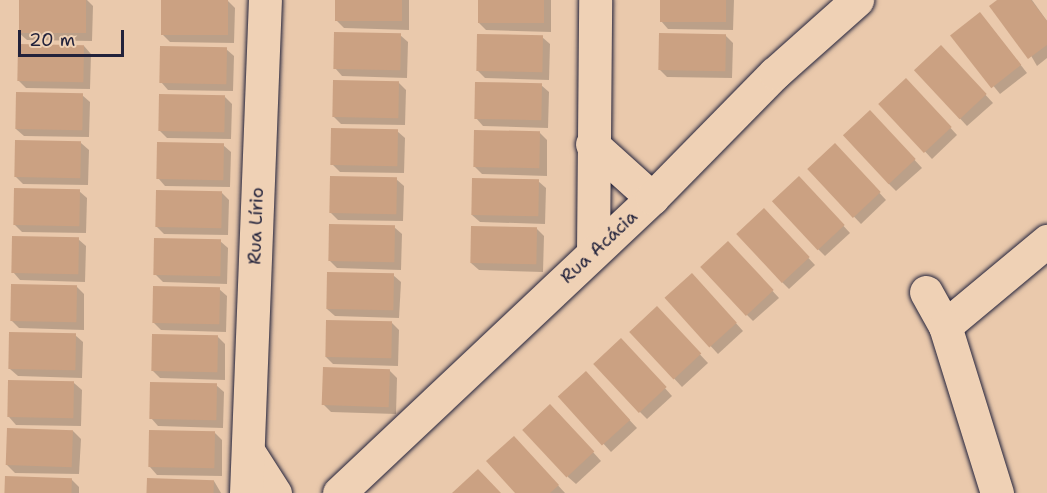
<!DOCTYPE html>
<html>
<head>
<meta charset="utf-8">
<style>
	body { margin:0 }
	#map { position:relative; width:1047px; height:493px; overflow:hidden; background:#eac9ac; font-family:"Shantell Sans",sans-serif }
	div>[style] { position:absolute }
	.shadow>* { inset:0; background:#0003 }
	.building>* { inset:0; background:#cba182; transform-origin:0 0 }
	.roads { filter:drop-shadow(0 0 2px #22223b) drop-shadow(0 0 2px #22223b) }
	.minor>* { height:33px; margin:-16.5px; padding:0 16.5px; transform-origin:16.5px; border-radius:16.5px; background:#efd1b5 }
	span { translate:-50% -50%; white-space:nowrap; text-align:center; line-height:1.15; -webkit-text-stroke:4.5px #efd1b5; paint-order:stroke }
	.street-label { font-size:18px; color:#22223b }
	.scale { position:absolute; left:18px; top:30px; width:106px; height:27px; box-sizing:border-box; border:3px solid #22223b; border-top:0; padding-left:8px; font-size:18px; line-height:21px; white-space:nowrap; color:#22223b; -webkit-text-stroke:4px #efd1b5; paint-order:stroke }
</style>
</head>
<body>
<div id="map">
	<div class="shadow">
		<i style="clip-path:polygon(20px 0,87px 0,93px 6px,92px 41px,27px 40px,19px 33px)"></i>
		<i style="clip-path:polygon(163px 0,227px 0,235px 8px,234px 43px,170px 42px,162px 34px)"></i>
		<i style="clip-path:polygon(337px 0,409px 0,409px 30px,344px 28px,336px 20px)"></i>
		<i style="clip-path:polygon(479px 0,551px 0,551px 32px,486px 30px,478px 22px)"></i>
		<i style="clip-path:polygon(661px 0,734px 0,733px 30px,668px 29px,661px 21px)"></i>
		<i style="clip-path:polygon(999px 0,1032px 0,1047px 21px,1047px 58px,1037px 66px)"></i>
		<i style="clip-path:polygon(987px 22px,1027px 73px,1000px 94px,952px 35px)"></i>
		<i style="clip-path:polygon(400px 35px,408px 42px,407px 78px,342px 76px,335px 68px)"></i>
		<i style="clip-path:polygon(725px 35px,733px 43px,732px 78px,667px 77px,660px 70px)"></i>
		<i style="clip-path:polygon(542px 37px,550px 44px,549px 80px,485px 78px,477px 70px)"></i>
		<i style="clip-path:polygon(84px 46px,91px 54px,90px 89px,26px 88px,18px 80px)"></i>
		<i style="clip-path:polygon(226px 49px,234px 56px,233px 91px,168px 90px,161px 82px)"></i>
		<i style="clip-path:polygon(949px 55px,993px 103px,967px 126px,916px 71px)"></i>
		<i style="clip-path:polygon(399px 83px,406px 90px,405px 125px,341px 124px,333px 116px)"></i>
		<i style="clip-path:polygon(541px 85px,549px 92px,548px 128px,483px 126px,476px 118px)"></i>
		<i style="clip-path:polygon(913px 87px,957px 135px,932px 159px,880px 103px)"></i>
		<i style="clip-path:polygon(82px 95px,90px 102px,89px 137px,24px 136px,16px 129px)"></i>
		<i style="clip-path:polygon(225px 97px,232px 104px,231px 139px,167px 138px,159px 130px)"></i>
		<i style="clip-path:polygon(878px 120px,922px 168px,896px 191px,889px 184px)"></i>
		<i style="clip-path:polygon(397px 131px,405px 138px,404px 173px,340px 172px,332px 164px)"></i>
		<i style="clip-path:polygon(540px 133px,547px 140px,547px 176px,482px 174px,474px 166px)"></i>
		<i style="clip-path:polygon(81px 143px,89px 150px,88px 185px,23px 184px,15px 176px)"></i>
		<i style="clip-path:polygon(223px 145px,231px 152px,230px 187px,165px 186px,158px 178px)"></i>
		<i style="clip-path:polygon(842px 152px,886px 200px,861px 224px,809px 169px)"></i>
		<i style="clip-path:polygon(396px 179px,404px 186px,403px 221px,338px 220px,330px 212px)"></i>
		<i style="clip-path:polygon(538px 181px,546px 188px,545px 224px,480px 222px,472px 215px)"></i>
		<i style="clip-path:polygon(806px 185px,850px 233px,825px 256px,818px 249px)"></i>
		<i style="clip-path:polygon(79px 191px,87px 198px,86px 233px,22px 232px,14px 224px)"></i>
		<i style="clip-path:polygon(222px 193px,229px 200px,228px 235px,164px 234px,156px 226px)"></i>
		<i style="clip-path:polygon(771px 218px,815px 265px,789px 289px,782px 282px)"></i>
		<i style="clip-path:polygon(394px 227px,402px 234px,401px 270px,337px 268px,329px 260px)"></i>
		<i style="clip-path:polygon(537px 229px,544px 236px,543px 272px,479px 270px,471px 263px)"></i>
		<i style="clip-path:polygon(78px 239px,86px 246px,85px 282px,20px 280px,13px 272px)"></i>
		<i style="clip-path:polygon(220px 241px,228px 248px,227px 284px,163px 282px,155px 274px)"></i>
		<i style="clip-path:polygon(735px 250px,779px 298px,753px 321px,746px 314px)"></i>
		<i style="clip-path:polygon(393px 275px,401px 282px,399px 318px,335px 316px,327px 309px)"></i>
		<i style="clip-path:polygon(700px 283px,743px 331px,718px 354px,667px 299px)"></i>
		<i style="clip-path:polygon(77px 287px,84px 294px,84px 330px,19px 328px,12px 321px)"></i>
		<i style="clip-path:polygon(219px 289px,227px 296px,226px 332px,161px 330px,153px 322px)"></i>
		<i style="clip-path:polygon(664px 316px,708px 363px,682px 387px,631px 332px)"></i>
		<i style="clip-path:polygon(392px 323px,399px 330px,398px 366px,333px 364px,326px 357px)"></i>
		<i style="clip-path:polygon(75px 335px,83px 342px,82px 378px,18px 376px,10px 369px)"></i>
		<i style="clip-path:polygon(218px 337px,225px 344px,225px 380px,160px 378px,152px 370px)"></i>
		<i style="clip-path:polygon(629px 348px,672px 396px,647px 419px,639px 411px)"></i>
		<i style="clip-path:polygon(389px 370px,397px 378px,396px 414px,331px 412px,323px 404px)"></i>
		<i style="clip-path:polygon(593px 381px,637px 428px,611px 452px,560px 396px)"></i>
		<i style="clip-path:polygon(74px 383px,82px 390px,81px 426px,16px 425px,9px 417px)"></i>
		<i style="clip-path:polygon(216px 385px,224px 392px,223px 428px,158px 426px,151px 418px)"></i>
		<i style="clip-path:polygon(558px 413px,601px 461px,576px 484px,568px 477px)"></i>
		<i style="clip-path:polygon(73px 431px,81px 439px,79px 474px,15px 473px,7px 465px)"></i>
		<i style="clip-path:polygon(215px 433px,222px 440px,222px 476px,157px 475px,150px 467px)"></i>
		<i style="clip-path:polygon(522px 446px,565px 493px,517px 493px)"></i>
		<i style="clip-path:polygon(71px 479px,79px 487px,79px 493px,6px 493px)"></i>
		<i style="clip-path:polygon(214px 481px,221px 493px,149px 493px)"></i>
	</div>
	<div class="building">
		<i style="left:19px;top:0;width:67px;height:33px"></i>
		<i style="left:161px;top:0;width:67px;height:35px"></i>
		<i style="left:335px;top:0;width:67px;height:21px"></i>
		<i style="left:478px;top:0;width:66px;height:23px"></i>
		<i style="left:660px;top:0;width:66px;height:22px"></i>
		<i style="clip-path:polygon(997px 0,1031px 0,1047px 21px,1047px 45px,1028px 59px,989px 6px)"></i>
		<i style="left:980px;top:12px;width:67px;height:38px;rotate:52deg"></i>
		<i style="left:334px;top:32px;width:67px;height:37px;rotate:1deg"></i>
		<i style="left:659px;top:33px;width:67px;height:37px;rotate:1deg"></i>
		<i style="left:477px;top:34px;width:66px;height:37px;rotate:1deg"></i>
		<i style="left:18px;top:44px;width:66px;height:37px;rotate:1deg"></i>
		<i style="left:941px;top:45px;width:67px;height:37px;rotate:47deg"></i>
		<i style="left:160px;top:46px;width:67px;height:37px;rotate:1deg"></i>
		<i style="left:906px;top:78px;width:67px;height:38px;rotate:47deg"></i>
		<i style="left:333px;top:80px;width:66px;height:37px;rotate:1deg"></i>
		<i style="left:475px;top:82px;width:67px;height:37px;rotate:1deg"></i>
		<i style="left:16px;top:92px;width:67px;height:37px;rotate:1deg"></i>
		<i style="left:159px;top:94px;width:66px;height:37px;rotate:1deg"></i>
		<i style="left:870px;top:110px;width:67px;height:37px;rotate:47deg"></i>
		<i style="left:331px;top:128px;width:67px;height:37px;rotate:1deg"></i>
		<i style="left:474px;top:130px;width:66px;height:37px;rotate:1deg"></i>
		<i style="left:15px;top:140px;width:66px;height:37px;rotate:1deg"></i>
		<i style="left:157px;top:142px;width:67px;height:37px;rotate:1deg"></i>
		<i style="left:835px;top:143px;width:67px;height:38px;rotate:47deg"></i>
		<i style="left:330px;top:176px;width:67px;height:37px;rotate:1deg"></i>
		<i style="left:799px;top:176px;width:67px;height:37px;rotate:47deg"></i>
		<i style="left:472px;top:178px;width:67px;height:37px;rotate:1deg"></i>
		<i style="left:14px;top:188px;width:66px;height:37px;rotate:1deg"></i>
		<i style="left:156px;top:190px;width:66px;height:37px;rotate:1deg"></i>
		<i style="left:764px;top:208px;width:67px;height:38px;rotate:47deg"></i>
		<i style="left:329px;top:224px;width:66px;height:37px;rotate:1deg"></i>
		<i style="left:471px;top:226px;width:66px;height:37px;rotate:1deg"></i>
		<i style="left:12px;top:236px;width:67px;height:37px;rotate:1deg"></i>
		<i style="left:154px;top:238px;width:67px;height:37px;rotate:1deg"></i>
		<i style="left:728px;top:241px;width:67px;height:38px;rotate:47deg"></i>
		<i style="left:327px;top:272px;width:67px;height:37px;rotate:1deg"></i>
		<i style="left:692px;top:273px;width:67px;height:37px;rotate:48deg"></i>
		<i style="left:11px;top:284px;width:66px;height:37px;rotate:1deg"></i>
		<i style="left:153px;top:286px;width:67px;height:37px;rotate:1deg"></i>
		<i style="left:657px;top:306px;width:65px;height:38px;rotate:47deg"></i>
		<i style="left:326px;top:320px;width:66px;height:37px;rotate:1deg"></i>
		<i style="left:9px;top:332px;width:67px;height:37px;rotate:1deg"></i>
		<i style="left:152px;top:334px;width:66px;height:37px;rotate:1deg"></i>
		<i style="left:621px;top:338px;width:67px;height:38px;rotate:47deg"></i>
		<i style="left:323px;top:367px;width:67px;height:38px;rotate:2deg"></i>
		<i style="left:586px;top:371px;width:66px;height:38px;rotate:48deg"></i>
		<i style="left:8px;top:380px;width:66px;height:37px;rotate:1deg"></i>
		<i style="left:150px;top:382px;width:67px;height:37px;rotate:1deg"></i>
		<i style="left:550px;top:404px;width:65px;height:38px;rotate:47deg"></i>
		<i style="left:7px;top:428px;width:66px;height:37px;rotate:2deg"></i>
		<i style="left:149px;top:430px;width:66px;height:37px;rotate:1deg"></i>
		<i style="clip-path:polygon(514px 436px,559px 485px,550px 493px,515px 493px,486px 461px)"></i>
		<i style="clip-path:polygon(478px 469px,501px 493px,452px 493px)"></i>
		<i style="left:5px;top:476px;width:67px;height:17px;rotate:2deg"></i>
		<i style="left:147px;top:478px;width:67px;height:15px;rotate:2deg"></i>
	</div>
	<div class="roads">
		<div class="minor">
			<i style="left:592px;top:144px;width:81px;rotate:42deg"></i>
			<i style="left:593px;top:252px;width:252px;rotate:-89.5deg"></i>
			<i style="left:926px;top:292px;width:39px;rotate:61deg"></i>
			<i style="left:945px;top:326px;width:133px;rotate:-39.8deg"></i>
			<i style="left:945px;top:326px;width:175px;rotate:72.7deg"></i>
			<i style="left:248px;top:451px;width:50px;rotate:57.3deg"></i>
			<i style="left:246px;top:493px;width:493px;rotate:-87.8deg"></i>
			<i style="left:339px;top:493px;width:430px;rotate:-43.3deg"></i>
			<i style="left:652px;top:198px;width:175px;rotate:-45.5deg"></i>
			<i style="left:775px;top:73px;width:110px;rotate:-41.7deg"></i>
		</div>
	</div>
	<div class="street-label">
		<span style="left:256px;top:226px;rotate:-88deg">Rua Lírio</span>
		<span style="left:599px;top:247px;rotate:-43deg">Rua Acácia</span>
	</div>
	<div class="scale">20 m</div>
</div>
</body>
</html>
